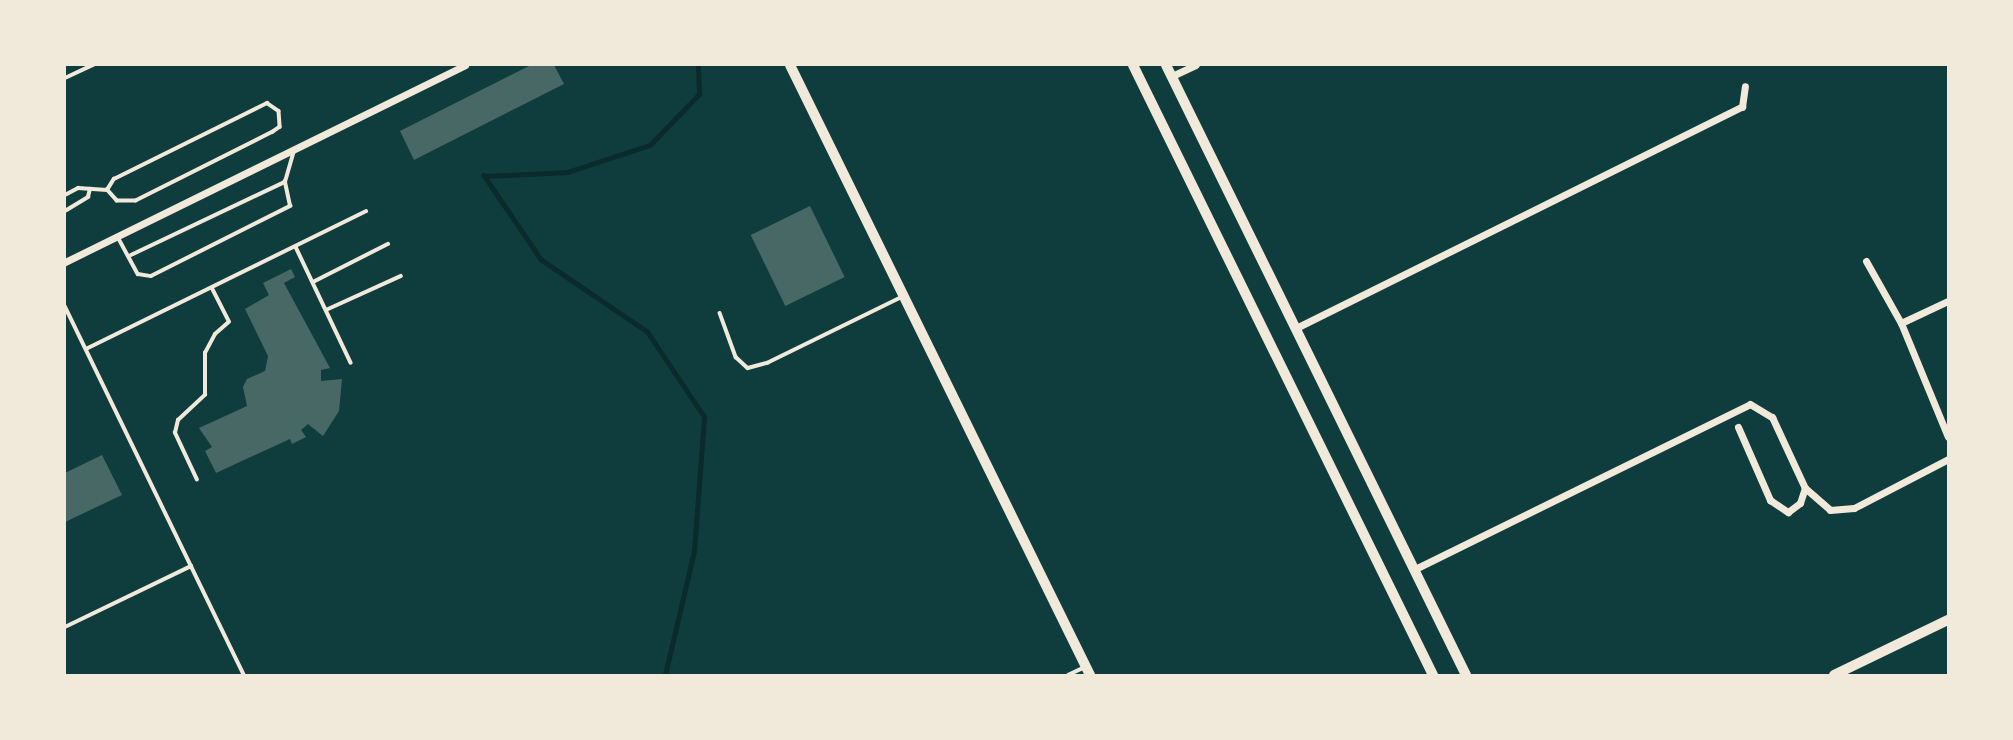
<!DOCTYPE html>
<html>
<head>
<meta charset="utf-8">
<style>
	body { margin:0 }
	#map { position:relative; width:2013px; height:740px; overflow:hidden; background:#0f3d3e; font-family:Cabin,sans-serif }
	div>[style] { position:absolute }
	.stream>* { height:4.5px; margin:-2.25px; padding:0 2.25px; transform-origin:2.25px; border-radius:2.25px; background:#0a2a2b }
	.building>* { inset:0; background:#486865; transform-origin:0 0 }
	.service>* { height:3.5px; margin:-1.75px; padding:0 1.75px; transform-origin:1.75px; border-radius:1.75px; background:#f1e9da }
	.minor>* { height:7px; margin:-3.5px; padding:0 3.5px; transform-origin:3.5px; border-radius:3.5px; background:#f1e9da }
	.tertiary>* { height:10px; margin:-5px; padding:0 5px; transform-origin:5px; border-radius:5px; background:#f1e9da }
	span { translate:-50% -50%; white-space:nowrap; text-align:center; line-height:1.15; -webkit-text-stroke:7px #f1e9da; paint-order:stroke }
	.frame { position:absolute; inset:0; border:66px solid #f1e9da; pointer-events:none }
</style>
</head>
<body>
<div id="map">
	<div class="stream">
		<i style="left:665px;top:675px;width:127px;rotate:-76.8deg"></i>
		<i style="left:694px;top:551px;width:134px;rotate:-85.7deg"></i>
		<i style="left:704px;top:417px;width:102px;rotate:-123.8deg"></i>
		<i style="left:647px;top:332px;width:128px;rotate:-145.8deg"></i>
		<i style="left:541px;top:260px;width:102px;rotate:-124.2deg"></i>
		<i style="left:484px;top:176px;width:84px;rotate:-2.7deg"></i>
		<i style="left:568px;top:172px;width:86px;rotate:-18.2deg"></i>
		<i style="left:650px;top:145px;width:71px;rotate:-46.1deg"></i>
		<i style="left:699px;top:94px;width:29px;rotate:-92deg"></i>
	</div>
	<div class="building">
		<i style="clip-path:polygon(531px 65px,554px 65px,564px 84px,414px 160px,400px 131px)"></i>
		<i style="left:810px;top:206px;width:79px;height:66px;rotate:64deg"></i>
		<i style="clip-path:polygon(291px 269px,295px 277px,284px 283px,330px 368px,321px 370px,321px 381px,342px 379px,339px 411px,323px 436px,308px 424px,301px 430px,306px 437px,292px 444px,290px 439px,216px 473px,205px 451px,212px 447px,199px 428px,247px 406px,243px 387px,247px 379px,265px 371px,268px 356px,245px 309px,269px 295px,263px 283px)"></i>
		<i style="clip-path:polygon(102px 455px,122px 495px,65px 522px,65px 473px)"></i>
	</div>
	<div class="service">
		<i style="left:65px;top:78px;width:31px;rotate:-25deg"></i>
		<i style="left:267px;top:103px;width:14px;rotate:34deg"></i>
		<i style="left:279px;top:111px;width:16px;rotate:86deg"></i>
		<i style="left:280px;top:127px;width:9px;rotate:144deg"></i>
		<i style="left:273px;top:132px;width:153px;rotate:153.3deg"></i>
		<i style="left:136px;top:201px;width:19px;rotate:180deg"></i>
		<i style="left:117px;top:201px;width:15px;rotate:-132deg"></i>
		<i style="left:107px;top:190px;width:13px;rotate:-58deg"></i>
		<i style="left:114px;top:179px;width:171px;rotate:-26.4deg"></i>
		<i style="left:65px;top:195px;width:15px;rotate:-28deg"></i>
		<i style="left:78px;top:188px;width:29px;rotate:4deg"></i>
		<i style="left:65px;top:211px;width:27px;rotate:-31deg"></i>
		<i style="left:88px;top:197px;width:8px;rotate:-76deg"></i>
		<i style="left:118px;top:237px;width:42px;rotate:61.6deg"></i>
		<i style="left:138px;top:274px;width:13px;rotate:9deg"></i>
		<i style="left:151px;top:276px;width:156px;rotate:-26.7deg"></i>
		<i style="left:290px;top:206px;width:25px;rotate:-102deg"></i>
		<i style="left:285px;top:182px;width:32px;rotate:-74deg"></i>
		<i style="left:296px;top:247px;width:128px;rotate:64.6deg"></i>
		<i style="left:131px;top:255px;width:170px;rotate:-25.4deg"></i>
		<i style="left:313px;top:282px;width:84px;rotate:-26.9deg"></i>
		<i style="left:65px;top:306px;width:410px;rotate:64.1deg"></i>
		<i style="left:326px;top:310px;width:82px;rotate:-24.4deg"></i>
		<i style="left:720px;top:313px;width:47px;rotate:70deg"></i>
		<i style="left:736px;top:357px;width:16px;rotate:43deg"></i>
		<i style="left:748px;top:368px;width:20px;rotate:-15deg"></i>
		<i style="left:767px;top:363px;width:150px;rotate:-26.1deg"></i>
		<i style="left:86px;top:349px;width:312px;rotate:-26.2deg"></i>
		<i style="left:197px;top:480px;width:52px;rotate:-115.1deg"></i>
		<i style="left:175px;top:433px;width:13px;rotate:-77deg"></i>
		<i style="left:178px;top:420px;width:37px;rotate:-43deg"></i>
		<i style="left:205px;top:395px;width:42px;rotate:-90deg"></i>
		<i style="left:205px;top:353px;width:21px;rotate:-62deg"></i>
		<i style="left:215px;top:334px;width:18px;rotate:-41deg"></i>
		<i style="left:229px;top:322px;width:36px;rotate:-117deg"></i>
		<i style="left:65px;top:627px;width:140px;rotate:-25.8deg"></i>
		<i style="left:1068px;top:675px;width:17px;rotate:-25deg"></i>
	</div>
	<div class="minor">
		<i style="left:1172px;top:76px;width:26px;rotate:-25deg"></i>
		<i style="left:1866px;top:261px;width:71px;rotate:60.6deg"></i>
		<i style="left:1901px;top:323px;width:123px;rotate:67.6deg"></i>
		<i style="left:65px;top:262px;width:446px;rotate:-26.2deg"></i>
		<i style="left:1901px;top:323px;width:52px;rotate:-25.1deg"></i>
		<i style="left:1298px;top:327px;width:496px;rotate:-26.4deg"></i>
		<i style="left:1742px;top:107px;width:21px;rotate:-82deg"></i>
		<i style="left:1738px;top:427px;width:80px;rotate:66.3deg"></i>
		<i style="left:1770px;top:500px;width:22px;rotate:34deg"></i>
		<i style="left:1788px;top:512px;width:15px;rotate:-37deg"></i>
		<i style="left:1800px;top:503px;width:16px;rotate:-72deg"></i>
		<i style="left:1415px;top:569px;width:373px;rotate:-26.2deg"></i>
		<i style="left:1750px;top:404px;width:26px;rotate:31deg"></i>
		<i style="left:1772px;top:417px;width:78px;rotate:65.1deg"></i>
		<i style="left:1805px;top:488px;width:33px;rotate:41deg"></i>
		<i style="left:1830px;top:510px;width:24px;rotate:-5deg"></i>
		<i style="left:1854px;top:508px;width:106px;rotate:-27.5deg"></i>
	</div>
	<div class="tertiary">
		<i style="left:790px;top:65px;width:680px;rotate:63.81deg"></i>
		<i style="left:1133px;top:65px;width:680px;rotate:63.81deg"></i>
		<i style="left:1166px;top:65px;width:680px;rotate:63.81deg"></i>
		<i style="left:1834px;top:675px;width:127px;rotate:-25.8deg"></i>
	</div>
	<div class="frame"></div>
</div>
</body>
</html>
